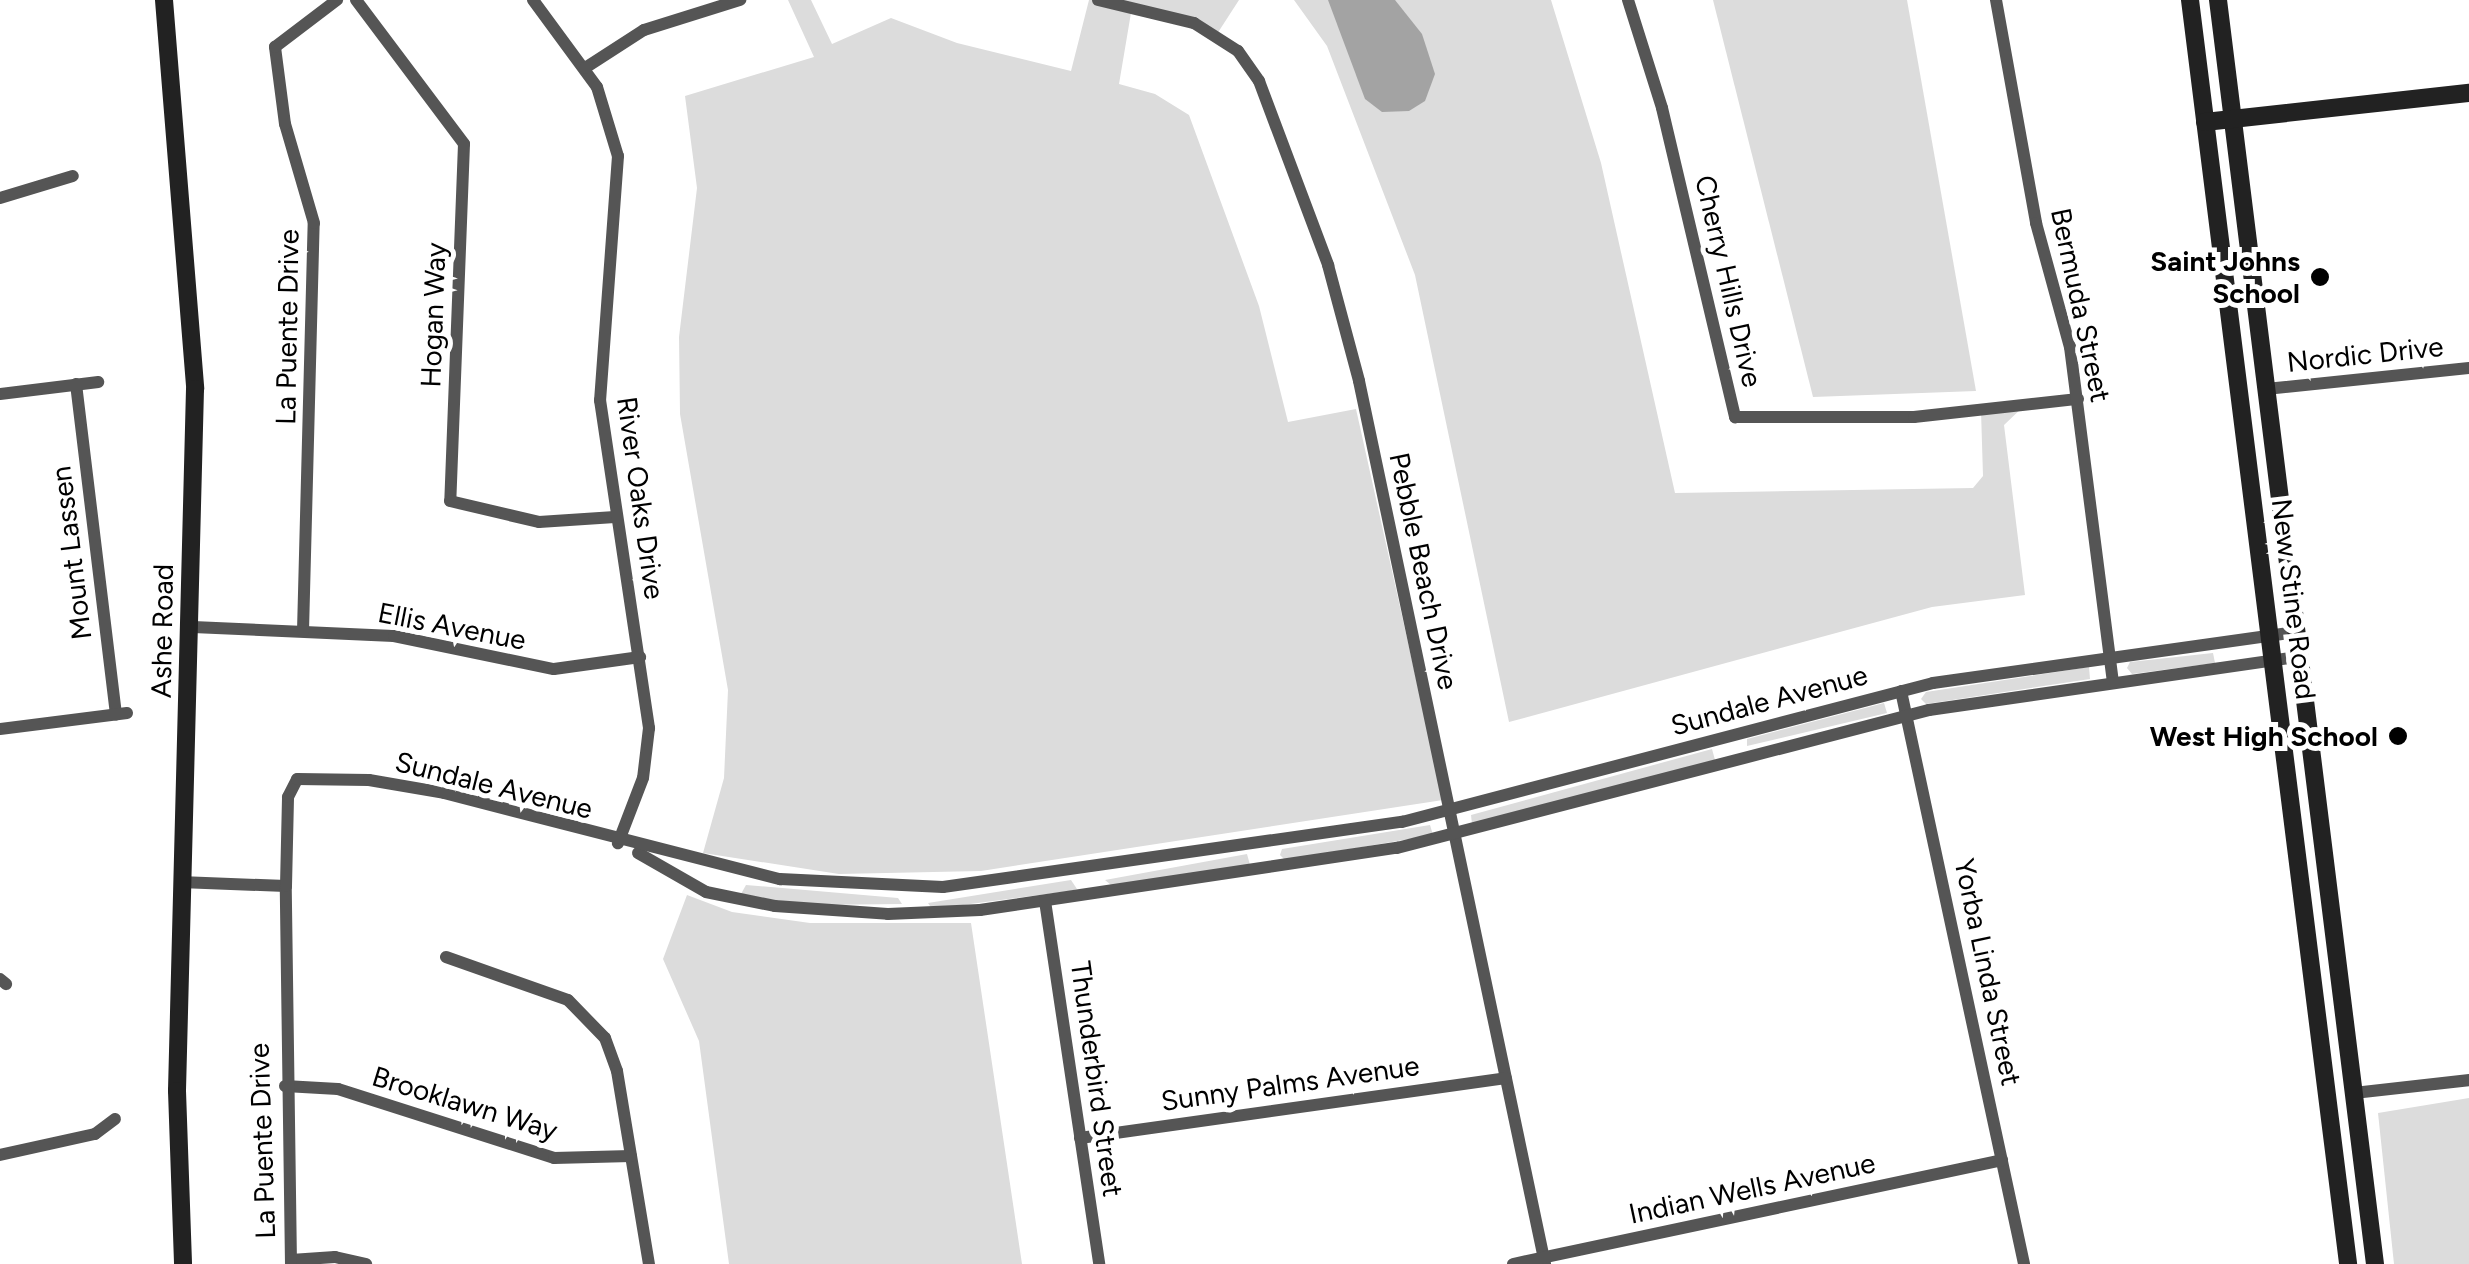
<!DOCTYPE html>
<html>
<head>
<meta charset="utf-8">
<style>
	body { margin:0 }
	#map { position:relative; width:2469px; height:1264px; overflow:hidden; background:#fff; font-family:Figtree,sans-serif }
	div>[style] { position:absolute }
	.green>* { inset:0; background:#dcdcdc }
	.water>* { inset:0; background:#a3a3a3 }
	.street>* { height:12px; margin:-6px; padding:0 6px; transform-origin:6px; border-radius:6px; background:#555 }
	.secondary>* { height:18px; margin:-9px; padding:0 9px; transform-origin:9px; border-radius:9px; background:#222 }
	.dots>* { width:28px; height:28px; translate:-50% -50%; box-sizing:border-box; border:5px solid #fff; border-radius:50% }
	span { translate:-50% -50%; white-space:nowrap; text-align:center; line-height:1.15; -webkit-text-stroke:10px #fff; paint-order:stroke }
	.poi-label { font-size:28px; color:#000; font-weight:700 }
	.right { translate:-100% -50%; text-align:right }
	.street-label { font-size:28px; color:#000 }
</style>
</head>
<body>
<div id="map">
	<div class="green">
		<i style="clip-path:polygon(788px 0,811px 0,832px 44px,891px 18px,957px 43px,1071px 71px,1089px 0,1239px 0,1217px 34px,1132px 7px,1119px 84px,1155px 94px,1189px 115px,1259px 306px,1288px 422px,1356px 409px,1443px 800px,981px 871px,839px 874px,703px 853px,724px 778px,728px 690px,680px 414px,679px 337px,697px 188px,685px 96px,814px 57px)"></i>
		<i style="clip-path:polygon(1294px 0,1551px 0,1601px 163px,1675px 493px,1973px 488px,1983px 476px,1981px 411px,2025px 405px,2004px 425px,2025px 595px,1932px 607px,1509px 722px,1415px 275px,1327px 46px)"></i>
		<i style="clip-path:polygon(1713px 0,1907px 0,1976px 391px,1813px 397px)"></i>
		<i style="clip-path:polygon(2213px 653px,2215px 663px,2132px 674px,2127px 668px,2130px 662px)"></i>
		<i style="clip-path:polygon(2089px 667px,2090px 679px,1926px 704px,1921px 699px,1926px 692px)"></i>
		<i style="clip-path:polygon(1884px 703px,1887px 713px,1747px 746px,1747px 739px)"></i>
		<i style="clip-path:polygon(1712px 749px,1715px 760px,1472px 824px,1471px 815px)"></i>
		<i style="clip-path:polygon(1430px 825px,1433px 835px,1285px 860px,1280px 855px,1282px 849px)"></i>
		<i style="clip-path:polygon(1247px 854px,1250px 865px,1111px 885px,1105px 880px)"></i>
		<i style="clip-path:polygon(1071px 880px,1077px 889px,1070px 891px,932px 909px,928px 903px)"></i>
		<i style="clip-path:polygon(746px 885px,898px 898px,902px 904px,809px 905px,748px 896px,741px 894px)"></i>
		<i style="clip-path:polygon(687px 895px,732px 912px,810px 923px,971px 923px,1022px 1264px,729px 1264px,699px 1041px,663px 959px)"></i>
		<i style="clip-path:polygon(2469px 1098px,2469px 1264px,2394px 1264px,2378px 1113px)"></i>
	</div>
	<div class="water">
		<i style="clip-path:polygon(1328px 0,1395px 0,1422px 34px,1435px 74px,1425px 101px,1409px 111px,1382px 112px,1365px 99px)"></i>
	</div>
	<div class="street">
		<i style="left:356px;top:0;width:180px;rotate:53.1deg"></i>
		<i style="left:464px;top:144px;width:357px;rotate:92.2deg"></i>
		<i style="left:450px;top:501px;width:91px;rotate:13.3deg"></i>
		<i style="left:539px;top:522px;width:76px;rotate:-3.8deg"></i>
		<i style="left:533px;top:0;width:108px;rotate:53.7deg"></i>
		<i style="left:597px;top:87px;width:72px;rotate:73.1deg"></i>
		<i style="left:618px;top:156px;width:245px;rotate:94.2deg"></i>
		<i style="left:600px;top:400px;width:332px;rotate:81.5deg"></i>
		<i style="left:649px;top:728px;width:50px;rotate:96.8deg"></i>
		<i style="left:643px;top:778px;width:70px;rotate:111deg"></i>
		<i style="left:1098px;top:0;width:99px;rotate:13.5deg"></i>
		<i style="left:1194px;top:23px;width:52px;rotate:32.5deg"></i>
		<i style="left:1238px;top:51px;width:37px;rotate:55deg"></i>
		<i style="left:1259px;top:81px;width:197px;rotate:69.4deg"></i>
		<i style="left:1328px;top:265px;width:120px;rotate:75deg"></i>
		<i style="left:1359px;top:381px;width:902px;rotate:78.1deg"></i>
		<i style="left:1628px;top:0;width:113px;rotate:72.5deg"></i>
		<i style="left:1662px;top:108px;width:318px;rotate:76.7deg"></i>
		<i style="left:1735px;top:417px;width:179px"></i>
		<i style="left:1914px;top:417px;width:165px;rotate:-6.3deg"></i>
		<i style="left:1996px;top:0;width:227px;rotate:79.8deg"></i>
		<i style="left:2036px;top:223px;width:129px;rotate:74.7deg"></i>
		<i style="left:2070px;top:347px;width:338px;rotate:82.7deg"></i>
		<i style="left:585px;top:68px;width:70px;rotate:-32.8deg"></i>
		<i style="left:644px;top:30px;width:101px;rotate:-17.4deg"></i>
		<i style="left:0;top:198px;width:76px;rotate:-16.8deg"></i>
		<i style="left:76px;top:384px;width:333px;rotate:83.1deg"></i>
		<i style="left:2266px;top:389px;width:204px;rotate:-5.9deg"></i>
		<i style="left:0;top:394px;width:99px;rotate:-7deg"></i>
		<i style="left:193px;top:627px;width:201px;rotate:2.6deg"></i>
		<i style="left:394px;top:636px;width:163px;rotate:11.7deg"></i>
		<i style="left:554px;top:669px;width:87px;rotate:-7.9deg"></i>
		<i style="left:303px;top:631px;width:408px;rotate:-88.5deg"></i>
		<i style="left:314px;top:223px;width:103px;rotate:-106.3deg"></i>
		<i style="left:285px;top:124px;width:78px;rotate:-97.4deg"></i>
		<i style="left:275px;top:47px;width:78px;rotate:-37.2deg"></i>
		<i style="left:1901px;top:691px;width:586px;rotate:77.88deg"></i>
		<i style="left:0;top:729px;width:128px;rotate:-7.2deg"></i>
		<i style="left:638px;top:853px;width:78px;rotate:29.8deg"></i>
		<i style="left:706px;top:892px;width:70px;rotate:11.5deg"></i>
		<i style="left:775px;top:906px;width:113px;rotate:4deg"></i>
		<i style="left:888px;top:914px;width:92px;rotate:-2.5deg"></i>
		<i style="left:980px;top:910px;width:422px;rotate:-8.5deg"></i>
		<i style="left:1397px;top:848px;width:550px;rotate:-14.54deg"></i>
		<i style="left:1929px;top:710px;width:374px;rotate:-8.2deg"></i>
		<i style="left:180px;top:882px;width:106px;rotate:2.2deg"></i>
		<i style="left:1045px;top:901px;width:367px;rotate:81.5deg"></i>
		<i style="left:446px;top:957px;width:129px;rotate:19.4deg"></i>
		<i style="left:568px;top:1000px;width:53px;rotate:45.8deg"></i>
		<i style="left:605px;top:1038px;width:35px;rotate:70deg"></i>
		<i style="left:617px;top:1071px;width:196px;rotate:80.6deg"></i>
		<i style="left:0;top:979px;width:8px;rotate:40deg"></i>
		<i style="left:285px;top:1086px;width:53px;rotate:3.2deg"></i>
		<i style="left:338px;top:1089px;width:227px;rotate:17.7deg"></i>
		<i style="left:554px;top:1158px;width:77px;rotate:-1.5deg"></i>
		<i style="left:2354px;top:1093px;width:116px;rotate:-6.4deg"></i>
		<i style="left:1080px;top:1138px;width:430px;rotate:-8deg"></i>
		<i style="left:0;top:1155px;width:97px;rotate:-12.5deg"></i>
		<i style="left:95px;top:1134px;width:25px;rotate:-37deg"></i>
		<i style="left:291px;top:1260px;width:44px;rotate:-3.9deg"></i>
		<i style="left:335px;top:1257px;width:32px;rotate:13deg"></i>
		<i style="left:291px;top:1264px;width:378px;rotate:-90.8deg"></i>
		<i style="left:286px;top:886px;width:89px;rotate:-88.7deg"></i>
		<i style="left:288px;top:797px;width:20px;rotate:-63deg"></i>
		<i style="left:297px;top:779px;width:72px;rotate:0.8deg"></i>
		<i style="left:369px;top:780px;width:76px;rotate:9.8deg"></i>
		<i style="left:444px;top:793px;width:347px;rotate:14.4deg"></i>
		<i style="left:780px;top:879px;width:163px;rotate:2.8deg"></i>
		<i style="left:943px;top:887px;width:464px;rotate:-8.1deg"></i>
		<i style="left:1402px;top:822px;width:549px;rotate:-14.67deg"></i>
		<i style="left:1933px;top:683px;width:366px;rotate:-8deg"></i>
		<i style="left:1513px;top:1264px;width:500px;rotate:-12deg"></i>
	</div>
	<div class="secondary">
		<i style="left:164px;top:0;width:390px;rotate:85.4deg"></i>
		<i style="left:195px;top:389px;width:702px;rotate:91.47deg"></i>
		<i style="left:177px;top:1091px;width:173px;rotate:88deg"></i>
		<i style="left:2190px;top:0;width:1274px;rotate:82.87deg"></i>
		<i style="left:2218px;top:0;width:1274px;rotate:82.92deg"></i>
		<i style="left:2205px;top:122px;width:266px;rotate:-6.3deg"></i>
	</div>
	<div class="dots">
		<i style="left:2320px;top:277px;background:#000"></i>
		<i style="left:2398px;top:736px;background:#000"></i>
	</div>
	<div class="poi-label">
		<span class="right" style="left:2300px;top:277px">Saint Johns<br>School</span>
		<span class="right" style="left:2378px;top:736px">West High School</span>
	</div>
	<div class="street-label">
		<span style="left:1729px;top:281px;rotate:77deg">Cherry Hills Drive</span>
		<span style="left:2081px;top:305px;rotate:78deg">Bermuda Street</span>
		<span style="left:433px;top:315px;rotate:-88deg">Hogan Way</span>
		<span style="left:287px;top:327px;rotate:-89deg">La Puente Drive</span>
		<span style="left:2365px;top:354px;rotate:-6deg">Nordic Drive</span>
		<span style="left:641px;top:498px;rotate:82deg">River Oaks Drive</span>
		<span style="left:71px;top:553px;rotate:-97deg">Mount Lassen</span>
		<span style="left:1424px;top:571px;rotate:78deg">Pebble Beach Drive</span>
		<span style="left:2294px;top:599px;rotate:83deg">New Stine Road</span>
		<span style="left:452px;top:626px;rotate:11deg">Ellis Avenue</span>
		<span style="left:162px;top:631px;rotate:-89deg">Ashe Road</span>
		<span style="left:1769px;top:700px;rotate:-15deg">Sundale Avenue</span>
		<span style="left:494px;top:785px;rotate:14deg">Sundale Avenue</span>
		<span style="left:1988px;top:972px;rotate:78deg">Yorba Linda Street</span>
		<span style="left:1097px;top:1079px;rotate:82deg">Thunderbird Street</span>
		<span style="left:1290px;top:1083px;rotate:-8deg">Sunny Palms Avenue</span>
		<span style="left:465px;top:1103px;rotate:17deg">Brooklawn Way</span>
		<span style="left:262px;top:1141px;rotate:-92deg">La Puente Drive</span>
		<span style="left:1752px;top:1188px;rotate:-12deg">Indian Wells Avenue</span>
	</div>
</div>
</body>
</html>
